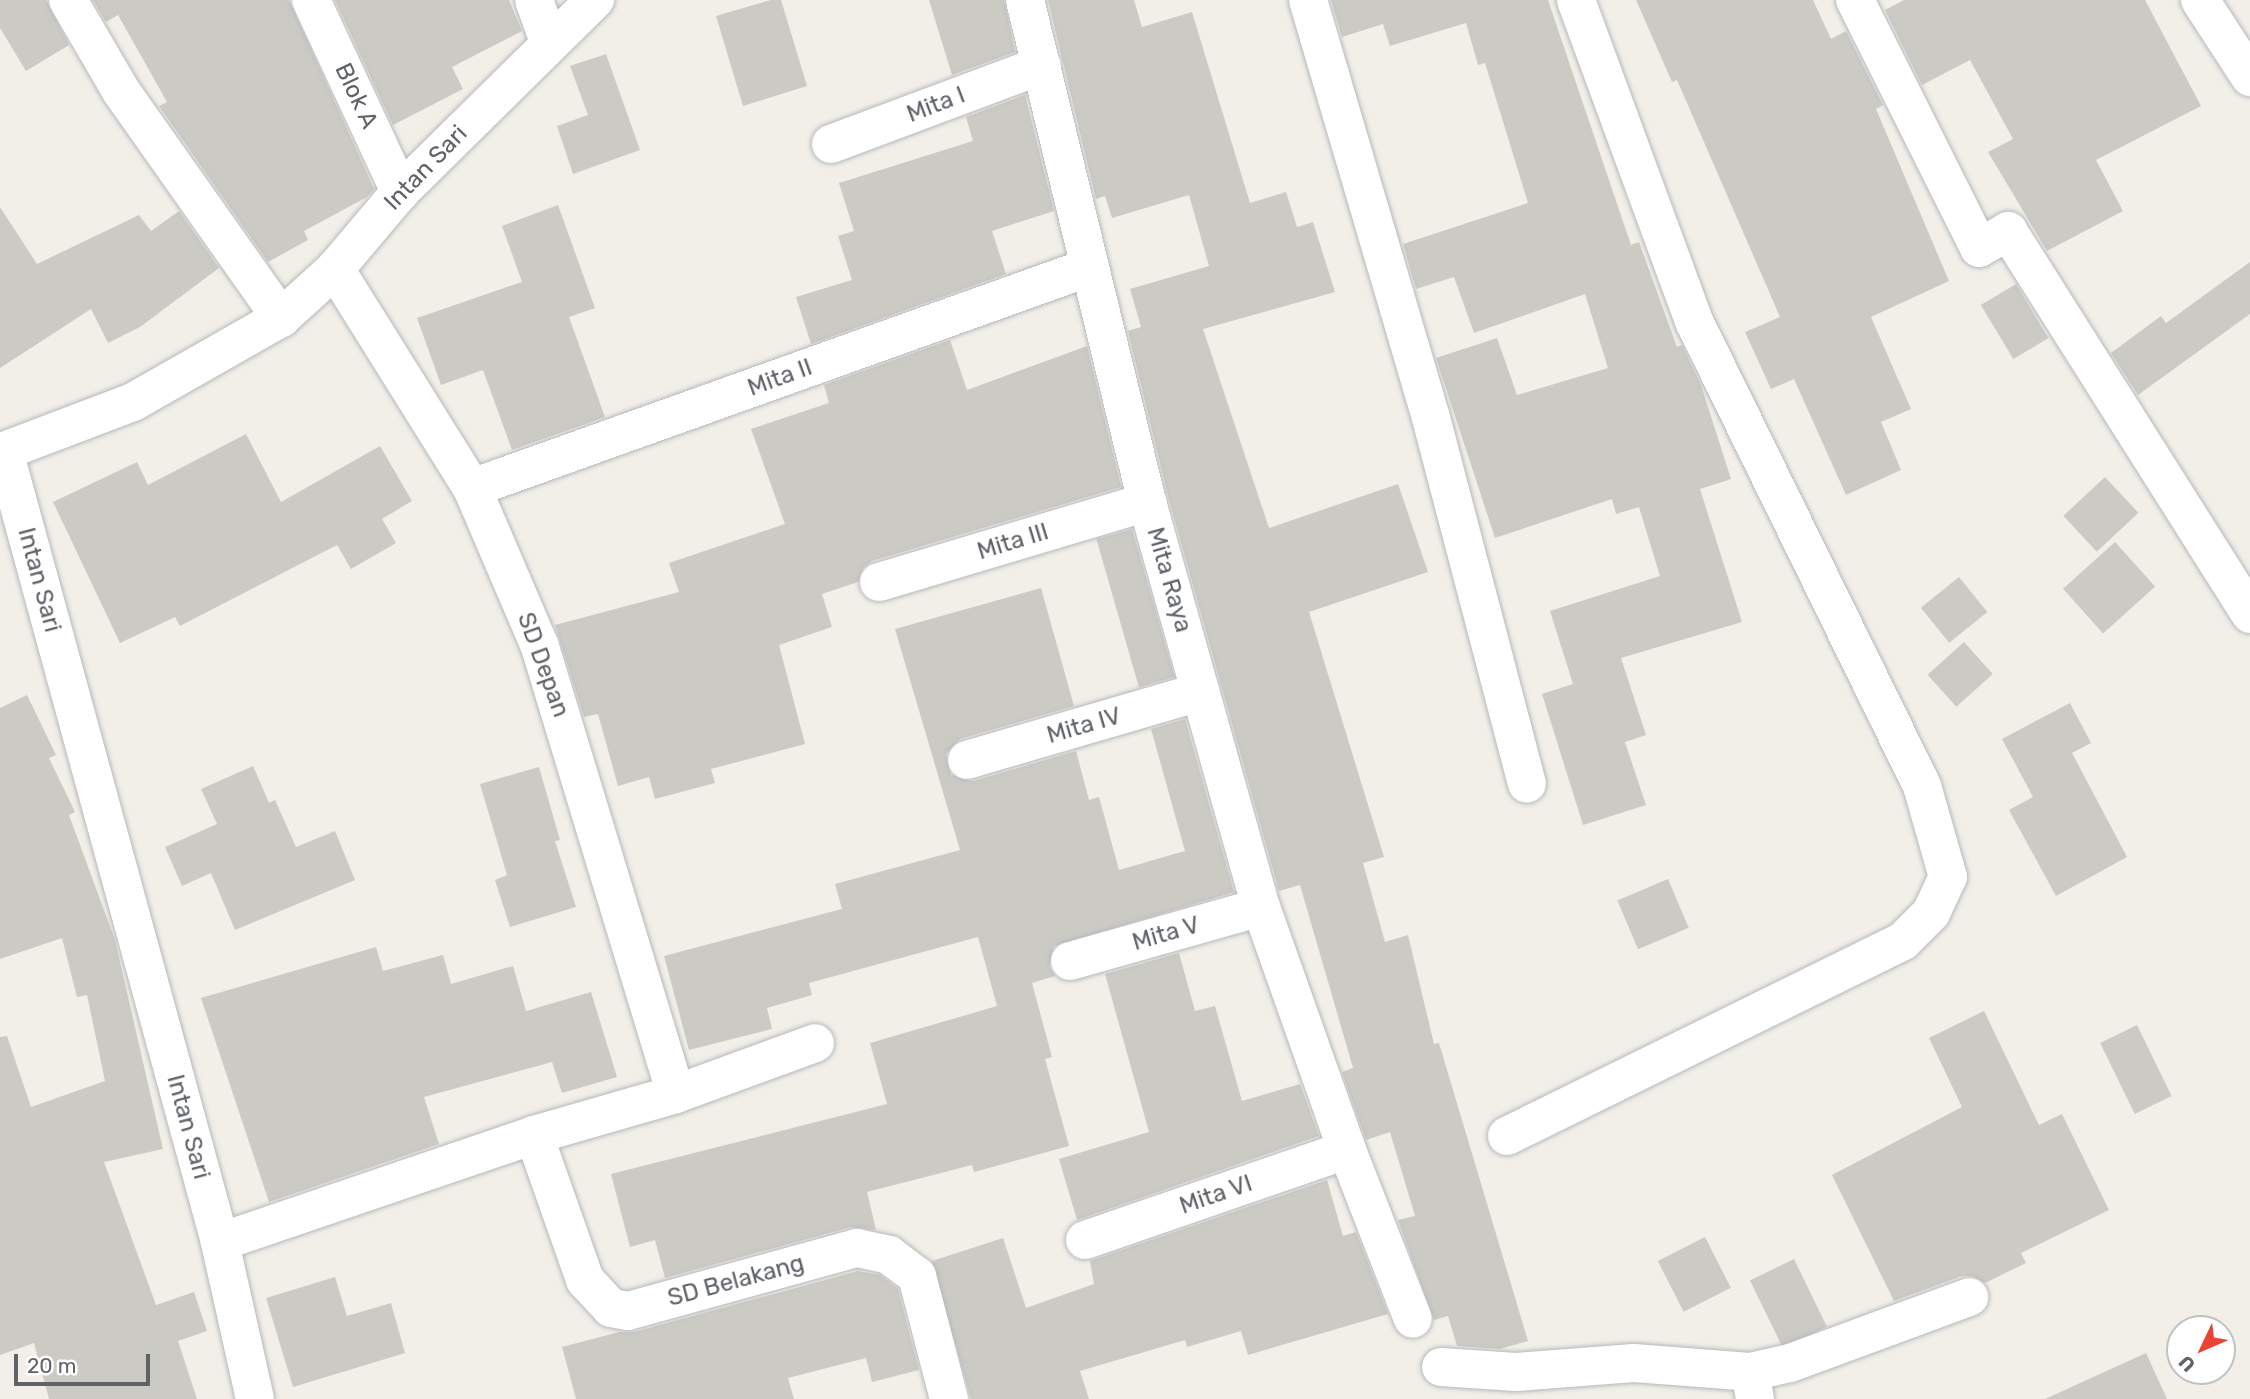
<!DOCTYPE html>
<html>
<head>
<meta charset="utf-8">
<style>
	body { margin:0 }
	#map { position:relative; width:2250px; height:1399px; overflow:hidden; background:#f1efe8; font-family:Rubik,sans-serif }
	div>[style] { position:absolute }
	.building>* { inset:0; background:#cccac5; transform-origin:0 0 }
	.roads { filter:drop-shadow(0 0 2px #b5b8bc) drop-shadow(0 0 2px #b5b8bc) }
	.street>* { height:38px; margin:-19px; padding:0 19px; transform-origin:19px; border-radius:19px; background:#fff }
	.secondary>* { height:38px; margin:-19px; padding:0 19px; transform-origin:19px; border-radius:19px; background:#fff }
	span { translate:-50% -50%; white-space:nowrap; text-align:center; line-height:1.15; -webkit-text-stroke:5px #fff; paint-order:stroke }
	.street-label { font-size:24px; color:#5f6368 }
	.north { position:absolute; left:2166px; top:1315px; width:70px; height:70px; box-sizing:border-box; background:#fff; border:2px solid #bfc1c3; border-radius:50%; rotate:226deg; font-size:19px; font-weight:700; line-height:28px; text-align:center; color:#5f6368 }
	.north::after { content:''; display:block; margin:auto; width:24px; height:32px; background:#ea4335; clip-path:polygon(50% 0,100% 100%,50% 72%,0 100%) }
	.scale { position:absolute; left:14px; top:1354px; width:136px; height:32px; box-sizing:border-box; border:4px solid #5f6368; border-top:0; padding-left:9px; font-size:21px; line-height:24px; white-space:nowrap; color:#5f6368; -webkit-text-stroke:5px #fff; paint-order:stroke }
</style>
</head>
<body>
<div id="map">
	<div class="building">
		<i style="clip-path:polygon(0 0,46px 0,69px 45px,26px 71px,0 28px)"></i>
		<i style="clip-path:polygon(93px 0,289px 0,374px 189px,367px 197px,304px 231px,308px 240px,268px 262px,159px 106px,167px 102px,118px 15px,106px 22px)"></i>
		<i style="clip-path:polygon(335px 0,509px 0,522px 31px,452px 67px,463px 89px,393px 125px)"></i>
		<i style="clip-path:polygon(771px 0,781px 0,807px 86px,743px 106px,716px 16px)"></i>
		<i style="clip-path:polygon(929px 0,1004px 0,1015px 52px,952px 75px)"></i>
		<i style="clip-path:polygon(1048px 0,1134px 0,1142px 27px,1192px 12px,1250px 203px,1286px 192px,1297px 227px,1313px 222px,1335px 292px,1203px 329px,1269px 528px,1398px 484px,1428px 572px,1309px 612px,1384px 857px,1363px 863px,1385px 942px,1408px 935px,1434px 1044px,1439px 1043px,1528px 1341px,1500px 1349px,1457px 1346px,1448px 1316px,1434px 1320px,1398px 1220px,1415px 1216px,1390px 1132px,1366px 1140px,1342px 1072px,1353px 1068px,1300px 885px,1279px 891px,1168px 496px,1128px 331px,1141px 327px,1130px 289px,1209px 266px,1189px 195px,1112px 218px,1105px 196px,1096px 199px)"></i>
		<i style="clip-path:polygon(1331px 0,1548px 0,1631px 245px,1639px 242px,1677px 347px,1682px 345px,1701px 385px,1731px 479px,1700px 489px,1742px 622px,1621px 658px,1646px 735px,1625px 742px,1646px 805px,1583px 825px,1542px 694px,1573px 684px,1550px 611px,1660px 576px,1639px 507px,1616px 514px,1612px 499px,1495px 538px,1436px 358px,1497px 338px,1517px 395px,1608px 368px,1585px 294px,1474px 333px,1454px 277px,1416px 289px,1403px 244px,1528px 203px,1485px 63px,1478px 65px,1466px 23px,1390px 46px,1383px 24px,1342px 37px)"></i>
		<i style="clip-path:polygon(1636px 0,1813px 0,1831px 39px,1846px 31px,1883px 105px,1876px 109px,1949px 281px,1871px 317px,1911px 409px,1881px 422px,1901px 470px,1846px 495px,1794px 379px,1771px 389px,1745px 332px,1780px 317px,1677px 80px,1672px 82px)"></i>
		<i style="clip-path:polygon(1904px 0,2145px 0,2201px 106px,2096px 160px,2123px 211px,2047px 251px,1988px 152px,2013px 139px,1970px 60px,1922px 85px,1885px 10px)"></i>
		<i style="clip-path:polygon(606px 54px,640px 150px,573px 174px,557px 126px,588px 115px,570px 66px)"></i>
		<i style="clip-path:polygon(1025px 95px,1054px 211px,992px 231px,1006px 274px,811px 344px,796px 297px,852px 280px,838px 236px,854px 231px,839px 183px,973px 141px,966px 117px)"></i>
		<i style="clip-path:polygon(558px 205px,595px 308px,569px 317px,605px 417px,512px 450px,483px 370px,441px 385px,417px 318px,522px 282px,502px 226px)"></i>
		<i style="clip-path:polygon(0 207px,37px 264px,139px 215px,151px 231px,179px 211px,219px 268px,140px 327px,108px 343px,91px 309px,0 368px)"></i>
		<i style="clip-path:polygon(2250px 262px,2250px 314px,2138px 395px,2111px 353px,2161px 316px,2166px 323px)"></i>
		<i style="left:2016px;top:284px;width:63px;height:41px;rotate:59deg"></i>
		<i style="clip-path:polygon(950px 340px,967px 390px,1087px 346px,1121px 487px,872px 561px,863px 568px,858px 582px,822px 594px,832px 627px,779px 645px,805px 744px,711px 769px,715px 783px,655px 799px,649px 777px,618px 786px,598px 714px,584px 717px,555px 625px,679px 592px,669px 563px,785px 524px,751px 429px,829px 403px,824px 385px)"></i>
		<i style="clip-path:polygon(246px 434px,281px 502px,380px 446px,412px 501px,382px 519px,396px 543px,351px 569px,337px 545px,180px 626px,175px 617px,120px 643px,53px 502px,137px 462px,148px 485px)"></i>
		<i style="left:2105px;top:477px;width:49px;height:57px;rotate:47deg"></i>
		<i style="left:1132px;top:529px;width:154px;height:37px;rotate:74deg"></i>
		<i style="left:2115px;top:542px;width:60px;height:70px;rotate:48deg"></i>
		<i style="left:1959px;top:577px;width:45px;height:49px;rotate:51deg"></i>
		<i style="clip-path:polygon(1041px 588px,1074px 706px,960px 739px,946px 754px,951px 775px,973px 781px,1076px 751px,1089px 800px,1099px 797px,1119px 870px,1185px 851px,1151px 729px,1185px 719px,1234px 892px,1054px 946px,1049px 966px,1055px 976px,1032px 983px,1052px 1057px,1045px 1059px,1069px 1146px,974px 1172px,972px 1165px,867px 1192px,876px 1230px,851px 1227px,665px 1278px,655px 1240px,630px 1247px,611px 1174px,887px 1104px,870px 1043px,997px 1006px,978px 937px,809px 983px,812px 995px,767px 1008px,772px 1029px,689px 1050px,664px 956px,842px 909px,835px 884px,960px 850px,895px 629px)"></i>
		<i style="left:1964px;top:642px;width:43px;height:49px;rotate:48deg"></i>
		<i style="clip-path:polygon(27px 695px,56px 755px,49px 758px,75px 812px,69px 815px,115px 940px,163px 1149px,104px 1162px,156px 1305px,194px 1292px,207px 1331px,178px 1341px,197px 1399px,49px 1399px,34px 1343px,0 1355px,0 1037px,7px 1036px,31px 1107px,105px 1081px,87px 995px,77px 997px,62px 938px,0 959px,0 708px)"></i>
		<i style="clip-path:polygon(2070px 703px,2091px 743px,2072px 753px,2127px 857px,2056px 896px,2009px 810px,2033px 797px,2002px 739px)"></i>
		<i style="clip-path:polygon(253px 766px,269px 803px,275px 800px,296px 847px,335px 831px,355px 880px,235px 930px,211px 873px,182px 886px,165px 847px,217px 824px,201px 789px)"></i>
		<i style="clip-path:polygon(539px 767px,560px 840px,555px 841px,576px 907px,510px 927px,495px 880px,507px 875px,480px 784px)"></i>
		<i style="left:1668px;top:879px;width:53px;height:55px;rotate:67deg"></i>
		<i style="clip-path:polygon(376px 947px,383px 971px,443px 955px,451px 984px,513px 966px,526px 1011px,591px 992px,617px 1077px,562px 1093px,552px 1062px,424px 1097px,439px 1144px,269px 1202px,201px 998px)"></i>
		<i style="clip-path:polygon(1179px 953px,1195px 1011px,1215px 1006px,1242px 1101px,1300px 1084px,1319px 1136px,1077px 1220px,1059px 1159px,1149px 1132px,1105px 974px)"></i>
		<i style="clip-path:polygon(1984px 1011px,2039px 1125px,2062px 1114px,2109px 1210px,2021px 1253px,2026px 1263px,1985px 1283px,1973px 1276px,1962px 1276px,1894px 1301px,1832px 1175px,1962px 1107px,1929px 1038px)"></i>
		<i style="left:2137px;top:1025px;width:79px;height:41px;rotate:64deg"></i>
		<i style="clip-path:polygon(1327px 1180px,1343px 1236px,1356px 1232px,1388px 1314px,1248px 1355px,1241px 1331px,1187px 1347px,1185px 1340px,1080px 1371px,1089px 1399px,971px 1399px,932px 1261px,1003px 1238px,1026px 1308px,1094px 1284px,1090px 1261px)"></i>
		<i style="left:1705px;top:1237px;width:57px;height:53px;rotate:63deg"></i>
		<i style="left:1794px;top:1259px;width:75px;height:49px;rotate:64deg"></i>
		<i style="clip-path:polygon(858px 1271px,880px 1275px,898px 1289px,919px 1370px,872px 1382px,866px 1358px,788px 1378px,794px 1399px,576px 1399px,562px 1347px,619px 1332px,634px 1332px)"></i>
		<i style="clip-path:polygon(335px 1277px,347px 1316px,391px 1303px,405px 1353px,293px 1387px,266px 1298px)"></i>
		<i style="clip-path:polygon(2146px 1353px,2167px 1399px,2045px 1399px)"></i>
	</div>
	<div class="roads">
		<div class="street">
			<i style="left:68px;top:0;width:105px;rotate:59.8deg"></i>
			<i style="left:121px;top:91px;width:278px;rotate:54.8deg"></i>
			<i style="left:311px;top:0;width:212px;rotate:65.1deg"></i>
			<i style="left:534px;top:0;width:45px;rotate:70.3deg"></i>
			<i style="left:1025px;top:0;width:517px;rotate:76.34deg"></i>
			<i style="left:1147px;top:502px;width:421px;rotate:74.3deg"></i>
			<i style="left:1261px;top:907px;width:258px;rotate:70.5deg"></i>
			<i style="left:1347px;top:1150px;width:181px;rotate:68.7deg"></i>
			<i style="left:1308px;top:0;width:436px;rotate:73.6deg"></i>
			<i style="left:1431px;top:418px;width:378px;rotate:75.3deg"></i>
			<i style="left:1855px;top:0;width:277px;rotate:63.4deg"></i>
			<i style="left:1979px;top:248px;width:34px;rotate:-30deg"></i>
			<i style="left:2008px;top:231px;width:453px;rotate:57.7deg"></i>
			<i style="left:831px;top:144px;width:225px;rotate:-20.5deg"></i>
			<i style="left:335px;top:269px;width:258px;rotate:58deg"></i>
			<i style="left:472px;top:488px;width:173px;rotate:66.8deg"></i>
			<i style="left:540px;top:647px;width:467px;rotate:73.1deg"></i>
			<i style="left:472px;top:488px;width:653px;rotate:-19.68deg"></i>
			<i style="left:879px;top:582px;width:280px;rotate:-16.6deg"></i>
			<i style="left:967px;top:760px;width:243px;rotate:-16.3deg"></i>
			<i style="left:1070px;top:961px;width:198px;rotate:-15.8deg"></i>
			<i style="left:534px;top:1135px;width:154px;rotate:70.6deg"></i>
			<i style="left:585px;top:1280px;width:38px;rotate:47deg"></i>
			<i style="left:611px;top:1308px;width:17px;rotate:10deg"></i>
			<i style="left:628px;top:1311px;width:238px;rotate:-15.4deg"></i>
			<i style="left:857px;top:1248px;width:33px;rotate:12deg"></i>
			<i style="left:889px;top:1255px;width:35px;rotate:37deg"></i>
			<i style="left:917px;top:1276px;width:127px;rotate:75.4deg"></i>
			<i style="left:1507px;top:1136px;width:441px;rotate:-26.2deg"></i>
			<i style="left:1903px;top:941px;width:40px;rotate:-45deg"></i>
			<i style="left:1931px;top:913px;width:40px;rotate:-65deg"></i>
			<i style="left:1948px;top:877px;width:95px;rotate:-105.9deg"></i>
			<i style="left:1922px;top:786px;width:518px;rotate:-116.12deg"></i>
			<i style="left:1694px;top:321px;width:342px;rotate:-110.2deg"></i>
			<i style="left:1085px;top:1240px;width:277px;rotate:-19deg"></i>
			<i style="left:220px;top:1242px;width:332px;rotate:-18.8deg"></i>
			<i style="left:534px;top:1135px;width:148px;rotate:-16.1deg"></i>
			<i style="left:676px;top:1094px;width:148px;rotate:-20.1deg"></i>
			<i style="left:1441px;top:1367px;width:75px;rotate:3.8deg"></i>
			<i style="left:1516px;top:1372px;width:118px;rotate:-4.4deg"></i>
			<i style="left:1634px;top:1363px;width:116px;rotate:4.4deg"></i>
			<i style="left:1755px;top:1399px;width:27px;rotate:-100deg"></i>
			<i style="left:1750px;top:1372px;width:41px;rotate:-12.7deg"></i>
			<i style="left:1790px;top:1363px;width:191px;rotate:-20.2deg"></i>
		</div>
		<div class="secondary">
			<i style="left:2200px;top:0;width:92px;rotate:57deg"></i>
			<i style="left:255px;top:1399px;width:161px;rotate:-102.6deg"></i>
			<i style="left:220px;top:1242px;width:820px;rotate:-105.27deg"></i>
			<i style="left:4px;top:451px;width:138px;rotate:-20.8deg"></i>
			<i style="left:133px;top:402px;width:170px;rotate:-29.6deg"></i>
			<i style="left:281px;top:318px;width:73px;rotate:-42.2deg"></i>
			<i style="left:335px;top:269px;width:101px;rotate:-49.8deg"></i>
			<i style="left:400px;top:192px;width:274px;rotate:-44.6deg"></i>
		</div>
	</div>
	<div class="street-label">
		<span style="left:356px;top:96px;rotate:65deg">Blok A</span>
		<span style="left:936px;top:105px;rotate:-21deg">Mita I</span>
		<span style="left:426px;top:168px;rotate:-46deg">Intan Sari</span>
		<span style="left:780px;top:378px;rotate:-20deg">Mita II</span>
		<span style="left:1013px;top:542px;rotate:-17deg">Mita III</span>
		<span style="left:39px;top:580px;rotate:75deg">Intan Sari</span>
		<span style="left:1169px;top:580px;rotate:74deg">Mita Raya</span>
		<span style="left:543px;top:665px;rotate:70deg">SD Depan</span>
		<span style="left:1084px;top:726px;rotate:-16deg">Mita IV</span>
		<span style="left:1166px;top:934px;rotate:-16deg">Mita V</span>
		<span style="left:188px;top:1127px;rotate:75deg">Intan Sari</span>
		<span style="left:1216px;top:1195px;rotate:-19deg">Mita VI</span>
		<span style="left:736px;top:1281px;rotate:-15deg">SD Belakang</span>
	</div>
	<div class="north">U</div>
	<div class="scale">20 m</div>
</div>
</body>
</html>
